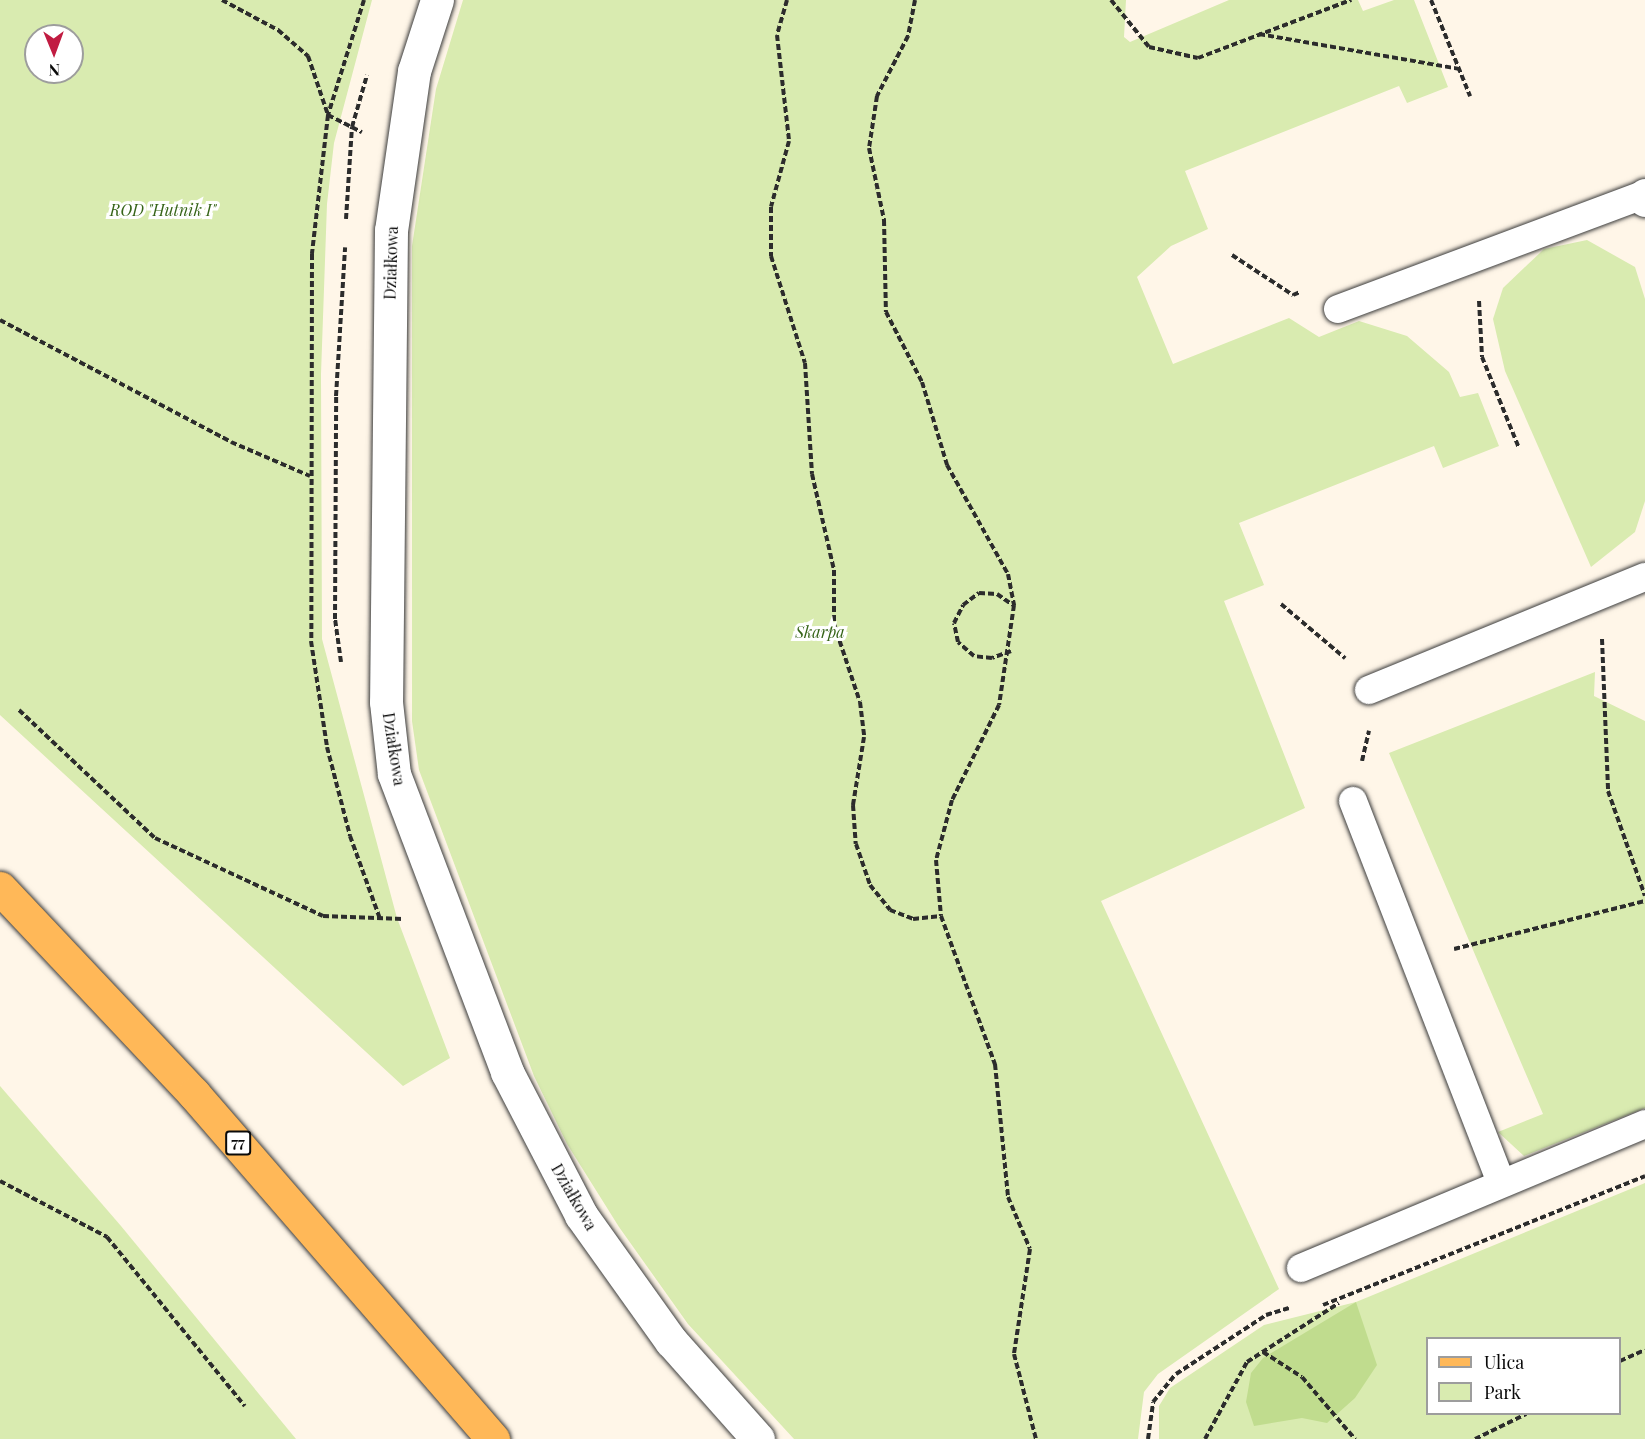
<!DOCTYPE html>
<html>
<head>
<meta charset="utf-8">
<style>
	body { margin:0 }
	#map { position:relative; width:1645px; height:1439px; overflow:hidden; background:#fff6e8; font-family:"Playfair Display",serif }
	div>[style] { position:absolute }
	.green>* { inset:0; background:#d9ebb0 }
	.forest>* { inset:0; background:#c0dc8e }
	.path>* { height:4px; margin-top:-2px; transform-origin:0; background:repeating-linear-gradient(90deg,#2c2c2c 0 6px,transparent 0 9px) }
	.roads { filter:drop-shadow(0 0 2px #3d3d3d) drop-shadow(0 0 2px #3d3d3d) }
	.lane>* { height:28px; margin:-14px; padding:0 14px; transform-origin:14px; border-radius:14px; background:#fff }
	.street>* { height:33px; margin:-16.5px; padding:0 16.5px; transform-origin:16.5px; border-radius:16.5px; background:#fff }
	.primary>* { height:33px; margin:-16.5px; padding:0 16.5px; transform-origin:16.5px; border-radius:16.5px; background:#ffb858 }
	span { translate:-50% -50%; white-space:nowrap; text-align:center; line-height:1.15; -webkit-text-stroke:6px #fff; paint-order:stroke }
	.shield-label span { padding:2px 4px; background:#fff; border:2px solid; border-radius:4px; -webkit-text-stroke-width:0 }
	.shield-label { font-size:15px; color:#0a0a0a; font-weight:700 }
	.park-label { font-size:16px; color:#366418; font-style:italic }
	.street-label { font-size:16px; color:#0a0a0a }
	.legend { position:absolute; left:1426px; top:1337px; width:195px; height:78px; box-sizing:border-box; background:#fff; border:2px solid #9d9d9d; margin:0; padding:8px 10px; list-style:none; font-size:18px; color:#0a0a0a }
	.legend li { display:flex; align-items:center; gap:12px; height:30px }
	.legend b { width:30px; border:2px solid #9d9d9d }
	.north { position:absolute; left:24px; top:24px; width:60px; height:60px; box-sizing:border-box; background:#fff; border:2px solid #9d9d9d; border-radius:50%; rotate:179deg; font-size:16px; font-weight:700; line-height:24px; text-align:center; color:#0a0a0a }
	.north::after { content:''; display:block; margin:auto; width:21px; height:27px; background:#c11c42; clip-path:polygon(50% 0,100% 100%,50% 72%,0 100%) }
</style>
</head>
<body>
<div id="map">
	<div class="green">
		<i style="clip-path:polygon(evenodd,0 0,372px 0,334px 143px,327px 204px,321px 374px,322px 639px,397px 918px,450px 1058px,403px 1086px,0 715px,0 0,36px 36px,72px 36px,72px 72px,36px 72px,36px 36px)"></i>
		<i style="clip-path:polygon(463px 0,1126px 0,1124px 37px,1130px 42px,1229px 0,1358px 0,1363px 11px,1394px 0,1414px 0,1448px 87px,1407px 103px,1399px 86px,1185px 171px,1208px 229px,1171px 246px,1137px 277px,1173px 364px,1289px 318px,1319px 337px,1359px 321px,1407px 336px,1449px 372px,1460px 397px,1478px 393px,1499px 446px,1443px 468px,1434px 446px,1239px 523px,1264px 585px,1224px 601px,1305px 808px,1101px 901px,1279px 1289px,1158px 1374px,1144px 1392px,1138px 1439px,794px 1439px,688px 1324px,619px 1227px,567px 1144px,534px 1076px,419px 770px,412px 721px,412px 246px,436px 89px)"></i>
		<i style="clip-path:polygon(1587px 240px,1635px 267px,1645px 299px,1645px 501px,1635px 532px,1591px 567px,1505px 371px,1493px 319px,1503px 288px,1544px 249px)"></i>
		<i style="clip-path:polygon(1595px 672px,1594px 696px,1645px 721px,1645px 1108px,1524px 1156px,1498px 1132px,1543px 1114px,1389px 753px)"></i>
		<i style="clip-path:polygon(0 1086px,121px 1226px,296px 1439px,0 1439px)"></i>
		<i style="clip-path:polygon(evenodd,1645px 1183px,1645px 1439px,1159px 1439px,1159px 1406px,1170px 1388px,1264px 1325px,1356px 1302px,1645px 1183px,1428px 1338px,1620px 1338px,1620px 1414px,1428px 1414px,1428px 1338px)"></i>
	</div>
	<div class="forest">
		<i style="clip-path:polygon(1356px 1302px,1377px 1365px,1355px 1398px,1327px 1423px,1302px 1418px,1254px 1426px,1246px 1402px,1251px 1373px,1263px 1358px)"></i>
	</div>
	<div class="path">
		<i style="left:222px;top:0;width:64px;rotate:28.2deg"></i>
		<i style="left:278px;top:30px;width:40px;rotate:41deg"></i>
		<i style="left:308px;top:56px;width:62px;rotate:71.3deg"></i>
		<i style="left:328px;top:115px;width:38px;rotate:27deg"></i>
		<i style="left:364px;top:0;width:121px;rotate:107.4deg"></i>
		<i style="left:328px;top:115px;width:140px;rotate:96.6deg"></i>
		<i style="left:312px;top:254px;width:387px;rotate:90.1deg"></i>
		<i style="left:311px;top:641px;width:107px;rotate:81.4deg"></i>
		<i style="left:327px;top:747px;width:92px;rotate:75.5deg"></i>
		<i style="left:350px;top:836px;width:88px;rotate:70.1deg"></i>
		<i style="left:787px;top:0;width:36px;rotate:106deg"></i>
		<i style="left:777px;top:35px;width:107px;rotate:83.5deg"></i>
		<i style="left:789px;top:141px;width:68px;rotate:105.3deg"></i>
		<i style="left:771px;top:207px;width:49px;rotate:90deg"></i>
		<i style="left:771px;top:256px;width:112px;rotate:72.4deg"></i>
		<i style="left:805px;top:363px;width:111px;rotate:86.4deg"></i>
		<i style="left:812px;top:474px;width:98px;rotate:77.1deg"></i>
		<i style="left:834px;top:570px;width:54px;rotate:90deg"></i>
		<i style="left:834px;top:624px;width:82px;rotate:71.6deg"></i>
		<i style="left:860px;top:702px;width:35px;rotate:83deg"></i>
		<i style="left:864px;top:737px;width:69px;rotate:99.2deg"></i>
		<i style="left:853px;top:805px;width:39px;rotate:86deg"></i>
		<i style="left:856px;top:844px;width:43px;rotate:71.1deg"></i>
		<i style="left:870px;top:885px;width:32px;rotate:51deg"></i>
		<i style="left:890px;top:910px;width:25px;rotate:21deg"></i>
		<i style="left:913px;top:919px;width:28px;rotate:-6deg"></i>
		<i style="left:915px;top:0;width:37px;rotate:101deg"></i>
		<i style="left:908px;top:36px;width:68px;rotate:117.3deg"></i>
		<i style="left:877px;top:96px;width:53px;rotate:98.7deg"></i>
		<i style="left:869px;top:148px;width:74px;rotate:78.2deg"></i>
		<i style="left:884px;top:220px;width:92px;rotate:88.8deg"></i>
		<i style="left:886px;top:312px;width:79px;rotate:62.8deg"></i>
		<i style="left:922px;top:382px;width:87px;rotate:73.2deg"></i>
		<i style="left:947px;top:465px;width:125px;rotate:60.8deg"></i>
		<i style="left:1008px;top:574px;width:32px;rotate:79deg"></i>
		<i style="left:1014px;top:605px;width:101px;rotate:98.5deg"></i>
		<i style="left:999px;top:705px;width:106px;rotate:116.3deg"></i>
		<i style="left:952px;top:800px;width:62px;rotate:104.9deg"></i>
		<i style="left:936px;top:860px;width:56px;rotate:84.9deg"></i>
		<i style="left:941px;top:916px;width:158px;rotate:70deg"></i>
		<i style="left:995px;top:1064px;width:134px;rotate:84.4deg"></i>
		<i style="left:1008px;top:1197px;width:56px;rotate:67.1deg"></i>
		<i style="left:1030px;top:1249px;width:106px;rotate:98.7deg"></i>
		<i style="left:1014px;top:1354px;width:88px;rotate:75.5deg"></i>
		<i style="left:1111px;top:0;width:60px;rotate:51deg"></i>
		<i style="left:1149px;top:47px;width:50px;rotate:12.7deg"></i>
		<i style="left:1198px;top:58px;width:164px;rotate:-20.8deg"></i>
		<i style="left:1431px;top:0;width:104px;rotate:67.9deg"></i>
		<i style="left:1259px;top:34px;width:203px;rotate:9.9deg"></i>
		<i style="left:346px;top:219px;width:92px;rotate:-86.3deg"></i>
		<i style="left:352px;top:127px;width:54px;rotate:-73.9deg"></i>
		<i style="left:1232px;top:255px;width:73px;rotate:33.3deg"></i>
		<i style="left:1293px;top:295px;width:8px;rotate:-23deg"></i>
		<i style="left:1479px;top:301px;width:56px;rotate:86.9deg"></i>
		<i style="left:1482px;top:357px;width:98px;rotate:67.9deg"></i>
		<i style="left:0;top:320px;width:261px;rotate:27.8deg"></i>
		<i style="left:231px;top:442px;width:86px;rotate:23.3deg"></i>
		<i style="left:1281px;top:604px;width:84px;rotate:40.2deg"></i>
		<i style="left:1602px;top:639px;width:152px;rotate:87.7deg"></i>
		<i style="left:1608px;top:791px;width:111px;rotate:70.6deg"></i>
		<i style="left:1011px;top:651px;width:20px;rotate:160deg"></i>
		<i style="left:992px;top:658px;width:18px;rotate:-174deg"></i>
		<i style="left:974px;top:656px;width:21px;rotate:-139deg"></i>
		<i style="left:958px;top:642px;width:19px;rotate:-102deg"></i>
		<i style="left:954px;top:623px;width:20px;rotate:-63deg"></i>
		<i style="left:963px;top:605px;width:20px;rotate:-37deg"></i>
		<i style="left:979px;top:593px;width:18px;rotate:3deg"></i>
		<i style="left:997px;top:594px;width:19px;rotate:35deg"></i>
		<i style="left:341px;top:662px;width:43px;rotate:-97.9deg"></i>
		<i style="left:335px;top:619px;width:223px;rotate:-89.7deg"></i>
		<i style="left:336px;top:396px;width:149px;rotate:-86.5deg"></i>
		<i style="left:19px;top:710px;width:187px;rotate:43.3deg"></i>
		<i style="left:155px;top:838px;width:185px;rotate:24.9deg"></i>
		<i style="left:323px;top:916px;width:80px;rotate:2.1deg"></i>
		<i style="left:1362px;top:761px;width:31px;rotate:-77deg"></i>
		<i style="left:1454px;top:949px;width:197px;rotate:-14.1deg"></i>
		<i style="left:0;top:1181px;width:121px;rotate:27.6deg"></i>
		<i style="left:107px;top:1237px;width:218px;rotate:50.8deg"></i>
		<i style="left:1323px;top:1305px;width:347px;rotate:-21.8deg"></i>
		<i style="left:1263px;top:1352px;width:46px;rotate:32.7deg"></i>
		<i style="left:1302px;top:1377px;width:82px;rotate:49.5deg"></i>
		<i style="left:1620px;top:1361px;width:27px;rotate:-24deg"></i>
		<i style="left:1148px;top:1439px;width:37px;rotate:-82deg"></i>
		<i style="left:1153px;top:1402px;width:36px;rotate:-51deg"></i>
		<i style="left:1176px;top:1374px;width:108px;rotate:-33.2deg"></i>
		<i style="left:1266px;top:1315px;width:24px;rotate:-17deg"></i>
		<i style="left:1205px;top:1439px;width:88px;rotate:-61.4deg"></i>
		<i style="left:1247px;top:1362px;width:109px;rotate:-32.7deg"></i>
		<i style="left:1475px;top:1439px;width:57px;rotate:-26.1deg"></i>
	</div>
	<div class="roads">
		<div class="lane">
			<i style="left:1338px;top:309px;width:326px;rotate:-20.5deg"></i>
			<i style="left:1369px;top:690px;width:298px;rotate:-22.3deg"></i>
			<i style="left:1353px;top:801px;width:410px;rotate:68.8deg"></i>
			<i style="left:1301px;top:1268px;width:373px;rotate:-22.7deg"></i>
		</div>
		<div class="street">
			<i style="left:437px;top:0;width:75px;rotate:107.9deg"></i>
			<i style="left:414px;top:71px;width:161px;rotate:98.2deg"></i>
			<i style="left:391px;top:230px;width:472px;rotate:90.6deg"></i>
			<i style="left:386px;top:702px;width:72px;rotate:83.7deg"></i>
			<i style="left:394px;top:774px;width:319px;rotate:69.2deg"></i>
			<i style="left:507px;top:1072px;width:161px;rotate:62.6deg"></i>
			<i style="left:581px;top:1215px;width:155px;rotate:54.5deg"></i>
			<i style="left:671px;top:1341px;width:131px;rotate:48.4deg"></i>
			<i style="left:1645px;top:195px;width:5px;rotate:90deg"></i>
		</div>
		<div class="primary">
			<i style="left:0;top:888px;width:283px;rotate:46.7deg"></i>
			<i style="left:194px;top:1094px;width:457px;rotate:49.1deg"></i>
		</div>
	</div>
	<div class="shield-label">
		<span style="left:238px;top:1143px">77</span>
	</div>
	<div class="park-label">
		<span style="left:163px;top:210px">ROD "Hutnik I"</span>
		<span style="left:820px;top:632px">Skarpa</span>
	</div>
	<div class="street-label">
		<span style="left:391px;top:263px;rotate:-88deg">Działkowa</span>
		<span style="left:394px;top:749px;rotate:81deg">Działkowa</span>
		<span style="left:574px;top:1197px;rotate:60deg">Działkowa</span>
	</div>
	<ul class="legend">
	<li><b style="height:8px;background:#ffb858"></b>Ulica</li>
	<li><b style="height:16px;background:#d9ebb0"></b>Park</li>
	</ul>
	<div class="north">N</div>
</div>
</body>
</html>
